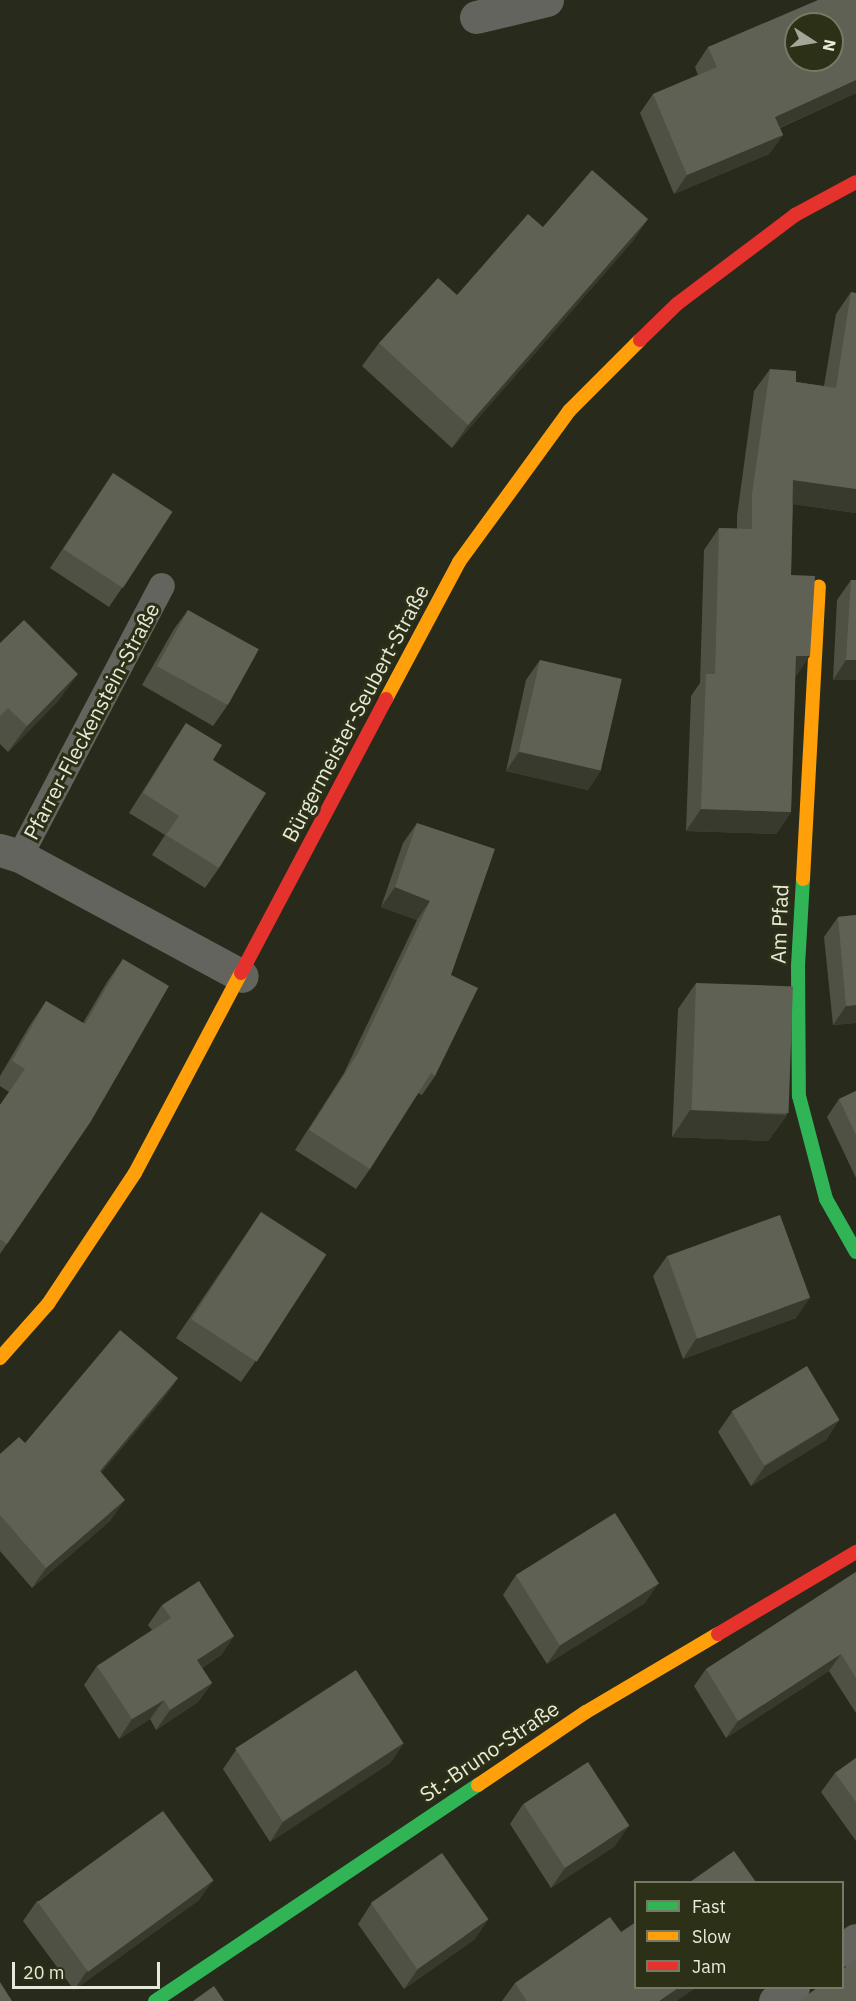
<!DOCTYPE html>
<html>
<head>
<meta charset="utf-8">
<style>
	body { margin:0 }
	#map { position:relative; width:856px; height:2001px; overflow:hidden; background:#282a1c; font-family:"IBM Plex Sans",sans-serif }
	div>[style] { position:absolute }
	.lane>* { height:26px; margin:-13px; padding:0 13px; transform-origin:13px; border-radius:13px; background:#63645d }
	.street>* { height:33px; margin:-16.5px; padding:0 16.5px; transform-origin:16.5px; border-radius:16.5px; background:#63645d }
	.fast>* { height:14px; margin:-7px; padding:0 7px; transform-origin:7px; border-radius:7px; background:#30b455 }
	.slow>* { height:14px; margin:-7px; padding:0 7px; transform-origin:7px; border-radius:7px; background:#ff9f0a }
	.jam>* { height:14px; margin:-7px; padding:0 7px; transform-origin:7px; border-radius:7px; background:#e5322d }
	.wall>* { inset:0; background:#4e5144 }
	.shaded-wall>* { inset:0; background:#383a2d }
	.building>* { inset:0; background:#5f6154; transform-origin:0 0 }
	span { translate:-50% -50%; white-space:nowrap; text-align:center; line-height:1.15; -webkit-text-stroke:6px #2b3016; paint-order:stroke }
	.street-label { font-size:21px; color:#e6eada }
	.legend { position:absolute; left:634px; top:1881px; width:210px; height:108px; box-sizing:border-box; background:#2b3016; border:2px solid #767a64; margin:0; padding:8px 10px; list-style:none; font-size:18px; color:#e6eada }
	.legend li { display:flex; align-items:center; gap:12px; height:30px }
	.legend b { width:30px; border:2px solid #767a64 }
	.north { position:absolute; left:784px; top:12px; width:60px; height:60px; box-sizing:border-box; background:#2b3016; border:2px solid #767a64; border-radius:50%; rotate:102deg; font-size:16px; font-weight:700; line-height:24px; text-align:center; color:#e6eada }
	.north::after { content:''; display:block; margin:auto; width:21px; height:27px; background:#a4a798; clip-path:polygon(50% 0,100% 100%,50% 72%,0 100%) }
	.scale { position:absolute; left:12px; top:1962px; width:148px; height:27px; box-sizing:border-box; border:3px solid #e6eada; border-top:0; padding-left:8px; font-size:18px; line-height:21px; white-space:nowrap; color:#e6eada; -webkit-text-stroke:4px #2b3016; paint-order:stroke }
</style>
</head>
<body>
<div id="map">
	<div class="lane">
		<i style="left:20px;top:856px;width:305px;rotate:-62.3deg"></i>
	</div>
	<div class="street">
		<i style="left:476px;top:17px;width:73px;rotate:-13.5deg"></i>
		<i style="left:0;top:850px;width:21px;rotate:17deg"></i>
		<i style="left:20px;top:856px;width:252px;rotate:28.4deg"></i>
		<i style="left:842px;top:1950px;width:17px;rotate:-36deg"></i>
		<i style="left:775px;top:2001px;width:22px;rotate:-36deg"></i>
	</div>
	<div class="fast">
		<i style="left:803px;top:879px;width:87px;rotate:93.3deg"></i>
		<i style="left:798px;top:966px;width:130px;rotate:89.6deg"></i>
		<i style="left:799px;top:1096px;width:106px;rotate:75.3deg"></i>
		<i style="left:826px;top:1199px;width:61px;rotate:60.5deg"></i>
		<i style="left:155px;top:2001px;width:389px;rotate:-33.8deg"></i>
	</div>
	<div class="slow">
		<i style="left:386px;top:699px;width:155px;rotate:-61.9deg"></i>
		<i style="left:459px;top:562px;width:187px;rotate:-53.9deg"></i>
		<i style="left:569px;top:411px;width:100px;rotate:-45deg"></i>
		<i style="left:803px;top:879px;width:293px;rotate:-86.9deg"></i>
		<i style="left:0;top:1358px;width:72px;rotate:-48.4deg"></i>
		<i style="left:48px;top:1304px;width:157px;rotate:-56.4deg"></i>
		<i style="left:135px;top:1173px;width:226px;rotate:-62.1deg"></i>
		<i style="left:478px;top:1785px;width:130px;rotate:-34.1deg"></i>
		<i style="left:586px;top:1712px;width:153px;rotate:-30.6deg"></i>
	</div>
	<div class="jam">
		<i style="left:640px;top:340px;width:52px;rotate:-44.2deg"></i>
		<i style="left:677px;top:304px;width:148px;rotate:-37deg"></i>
		<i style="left:795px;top:215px;width:69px;rotate:-28.4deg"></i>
		<i style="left:241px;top:973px;width:310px;rotate:-62.1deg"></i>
		<i style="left:718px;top:1634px;width:161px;rotate:-30.7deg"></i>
	</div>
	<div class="wall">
		<i style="clip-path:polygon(856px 0,856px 93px,780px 128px,783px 135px,769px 154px,674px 194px,640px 113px,653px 94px,698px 75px,695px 67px,708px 47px)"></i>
		<i style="clip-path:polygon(648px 219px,632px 242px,452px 448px,362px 366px,379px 343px,457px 295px,543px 227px)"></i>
		<i style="clip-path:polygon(851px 292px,856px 513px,793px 504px,791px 575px,795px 678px,791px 812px,776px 834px,686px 831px,691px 696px,700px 683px,704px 550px,719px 528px,737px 529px,737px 516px,754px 391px,770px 369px,796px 382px,824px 386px,836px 314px)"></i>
		<i style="clip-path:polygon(113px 473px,122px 588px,109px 607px,50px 568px)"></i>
		<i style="clip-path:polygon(851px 580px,856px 680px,833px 680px,837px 600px)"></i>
		<i style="clip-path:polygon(188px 610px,227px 706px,213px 726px,142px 685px,174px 629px)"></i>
		<i style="clip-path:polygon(0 643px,59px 700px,8px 752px,0 744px)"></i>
		<i style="clip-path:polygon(540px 660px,601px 770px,588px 790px,506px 771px,526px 680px)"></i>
		<i style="clip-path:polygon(186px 723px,213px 760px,219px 868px,205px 888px,152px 855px,165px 835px,129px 813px,173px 743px)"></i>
		<i style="clip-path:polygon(417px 823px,451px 975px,435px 1076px,422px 1095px,418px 1093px,370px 1169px,356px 1189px,295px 1150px,344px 1073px,417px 920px,381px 907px,403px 843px)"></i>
		<i style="clip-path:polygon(856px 915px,856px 1023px,833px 1025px,824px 937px,838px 917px)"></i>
		<i style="clip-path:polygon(123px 959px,91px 1121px,0 1254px,0 1105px,9px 1092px,0 1086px,0 1076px,30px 1025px,46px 1001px,83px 1023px,107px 982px)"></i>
		<i style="clip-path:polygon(696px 983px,787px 1115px,768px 1141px,672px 1137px,678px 1009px)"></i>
		<i style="clip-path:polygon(856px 1091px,856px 1178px,827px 1117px,839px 1099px)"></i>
		<i style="clip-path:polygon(261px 1212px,255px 1362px,241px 1382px,176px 1338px)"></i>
		<i style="clip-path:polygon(667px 1256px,796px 1318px,683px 1359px,653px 1276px)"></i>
		<i style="clip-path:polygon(178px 1378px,164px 1398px,101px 1473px,111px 1520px,32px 1588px,0 1551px,0 1454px)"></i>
		<i style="clip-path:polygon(732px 1412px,839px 1420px,826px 1440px,751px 1486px,718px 1432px)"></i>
		<i style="clip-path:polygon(856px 1572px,856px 1713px,829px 1671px,726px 1738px,694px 1686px,706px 1669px)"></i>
		<i style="clip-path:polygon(516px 1575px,645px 1603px,547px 1664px,503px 1595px)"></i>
		<i style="clip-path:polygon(162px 1605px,234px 1636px,221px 1655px,202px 1668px,212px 1683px,198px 1702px,156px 1730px,150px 1719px,119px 1739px,84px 1685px,97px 1666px,152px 1630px,148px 1625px)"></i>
		<i style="clip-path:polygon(404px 1743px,390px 1763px,270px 1842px,223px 1769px,236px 1750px)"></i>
		<i style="clip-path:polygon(856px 1758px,856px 1841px,821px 1792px,835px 1773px)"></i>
		<i style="clip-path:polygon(523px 1804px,615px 1846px,551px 1888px,510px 1824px)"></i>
		<i style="clip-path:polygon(199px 1900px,74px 1990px,23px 1921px,37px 1901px)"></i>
		<i style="clip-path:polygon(371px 1904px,475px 1939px,404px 1989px,358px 1924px)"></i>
		<i style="clip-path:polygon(515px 1983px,636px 1988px,695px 1988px,676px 2001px,502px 2001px)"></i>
	</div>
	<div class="shaded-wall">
		<i style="clip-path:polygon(856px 80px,856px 93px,761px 136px,775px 117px)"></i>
		<i style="clip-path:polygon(783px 135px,769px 154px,674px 194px,687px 175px)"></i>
		<i style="clip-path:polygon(648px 219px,632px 242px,452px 448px,468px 425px)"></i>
		<i style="clip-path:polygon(793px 480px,856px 489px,856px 513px,778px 502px)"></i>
		<i style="clip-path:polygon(796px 656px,810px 656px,795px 678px)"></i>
		<i style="clip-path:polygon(846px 660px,856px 660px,856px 680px,833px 680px)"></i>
		<i style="clip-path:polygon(78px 674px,59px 700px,8px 752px,27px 726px)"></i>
		<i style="clip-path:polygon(519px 752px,601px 770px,588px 790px,506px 771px)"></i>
		<i style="clip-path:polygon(701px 809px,791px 812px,776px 834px,686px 831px)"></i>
		<i style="clip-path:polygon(395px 887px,430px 901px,417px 920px,381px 907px)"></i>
		<i style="clip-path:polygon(856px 1005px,856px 1023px,833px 1025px,846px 1006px)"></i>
		<i style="clip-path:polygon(690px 1110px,787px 1115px,768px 1141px,672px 1137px)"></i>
		<i style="clip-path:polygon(810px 1298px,796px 1318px,683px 1359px,696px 1339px)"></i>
		<i style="clip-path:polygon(178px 1378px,164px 1398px,86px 1491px,100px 1471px)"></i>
		<i style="clip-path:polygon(839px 1420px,826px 1440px,751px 1486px,765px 1466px)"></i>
		<i style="clip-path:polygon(125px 1500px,111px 1520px,32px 1588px,46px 1568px)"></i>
		<i style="clip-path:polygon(659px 1583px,645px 1603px,547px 1664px,561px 1644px)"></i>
		<i style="clip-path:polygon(234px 1636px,221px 1655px,183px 1680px,197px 1660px)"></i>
		<i style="clip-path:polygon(841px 1654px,829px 1671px,726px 1738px,738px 1721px)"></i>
		<i style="clip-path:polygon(212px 1683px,198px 1702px,156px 1730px,170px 1710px)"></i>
		<i style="clip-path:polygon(164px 1700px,150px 1719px,119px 1739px,132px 1719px)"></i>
		<i style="clip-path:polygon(404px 1743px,390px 1763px,270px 1842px,283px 1822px)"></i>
		<i style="clip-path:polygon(629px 1826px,615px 1846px,551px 1888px,565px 1868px)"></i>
		<i style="clip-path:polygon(213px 1881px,199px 1900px,74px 1990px,87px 1971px)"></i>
		<i style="clip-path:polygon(489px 1919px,475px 1939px,404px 1989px,418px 1969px)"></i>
		<i style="clip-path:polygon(678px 1988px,695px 1988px,676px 2001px,659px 2001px)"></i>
	</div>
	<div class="building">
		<i style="clip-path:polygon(evenodd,818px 0,856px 0,856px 80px,775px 117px,783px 135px,687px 175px,653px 94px,717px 67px,708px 47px,818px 0,796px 24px,832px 24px,832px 60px,796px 60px,796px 24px)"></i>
		<i style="clip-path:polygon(592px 170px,648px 219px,468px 425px,379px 343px,438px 278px,457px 295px,528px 214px,543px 227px)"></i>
		<i style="clip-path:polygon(851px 292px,856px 293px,856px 489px,793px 480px,791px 575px,815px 576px,810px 656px,796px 656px,791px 812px,701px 809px,706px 674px,715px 674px,719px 528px,752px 529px,752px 494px,770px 369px,796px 371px,796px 382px,836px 388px)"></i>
		<i style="left:113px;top:473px;width:71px;height:91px;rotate:33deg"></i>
		<i style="clip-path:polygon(851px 580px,856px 580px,856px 660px,846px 660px)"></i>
		<i style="left:188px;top:610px;width:81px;height:64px;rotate:29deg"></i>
		<i style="clip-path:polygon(24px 620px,78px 674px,27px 726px,8px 708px,0 716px,0 643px)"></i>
		<i style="left:540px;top:660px;width:84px;height:94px;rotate:13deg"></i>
		<i style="clip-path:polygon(186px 723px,222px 745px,213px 760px,266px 793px,219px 868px,166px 835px,179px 816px,143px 793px)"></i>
		<i style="clip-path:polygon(417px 823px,495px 849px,451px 975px,478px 988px,435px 1076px,431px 1073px,370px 1169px,309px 1130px,358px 1053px,430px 901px,395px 887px)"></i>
		<i style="clip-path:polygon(856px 915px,856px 1005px,846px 1006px,838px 917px)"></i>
		<i style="clip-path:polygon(123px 959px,169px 986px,91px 1121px,7px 1244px,0 1239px,0 1105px,25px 1069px,12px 1061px,46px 1001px,85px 1024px)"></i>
		<i style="left:696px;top:983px;width:97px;height:127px;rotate:2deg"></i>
		<i style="clip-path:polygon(856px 1091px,856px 1135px,839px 1099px)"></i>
		<i style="left:261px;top:1212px;width:78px;height:128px;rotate:33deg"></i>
		<i style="left:780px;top:1215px;width:88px;height:120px;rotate:70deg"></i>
		<i style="clip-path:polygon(120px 1330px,178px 1378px,100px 1471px,125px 1500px,46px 1568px,0 1515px,0 1454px,19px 1437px,25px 1443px)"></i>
		<i style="left:807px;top:1366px;width:63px;height:88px;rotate:59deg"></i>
		<i style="left:615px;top:1513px;width:83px;height:117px;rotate:58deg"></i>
		<i style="clip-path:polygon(856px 1572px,856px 1678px,841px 1654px,738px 1721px,706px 1669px)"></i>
		<i style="clip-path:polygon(199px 1581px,234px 1636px,197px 1660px,212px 1683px,170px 1710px,164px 1700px,132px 1719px,97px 1666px,171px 1618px,162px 1605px)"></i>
		<i style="left:356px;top:1670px;width:87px;height:144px;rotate:57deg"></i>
		<i style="clip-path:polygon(856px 1758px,856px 1802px,835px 1773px)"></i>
		<i style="left:588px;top:1762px;width:76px;height:77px;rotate:57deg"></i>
		<i style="left:163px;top:1811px;width:86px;height:155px;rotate:54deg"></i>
		<i style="clip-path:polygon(734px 1851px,756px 1882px,690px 1882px)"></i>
		<i style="left:442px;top:1853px;width:81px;height:87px;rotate:55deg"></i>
		<i style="clip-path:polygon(610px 1917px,621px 1932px,636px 1922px,636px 1988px,678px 1988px,659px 2001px,527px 2001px,515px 1983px)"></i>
		<i style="clip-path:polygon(856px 1959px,856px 2001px,799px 2001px,817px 1988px,843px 1988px,843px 1969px)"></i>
		<i style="clip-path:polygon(0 1982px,12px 2001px,0 2001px)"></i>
		<i style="clip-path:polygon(214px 1986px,224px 2001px,193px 2001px)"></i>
	</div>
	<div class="street-label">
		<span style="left:355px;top:713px;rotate:-62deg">Bürgermeister-Seubert-Straße</span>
		<span style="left:91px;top:721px;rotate:-62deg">Pfarrer-Fleckenstein-Straße</span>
		<span style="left:779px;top:924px;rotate:-88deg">Am Pfad</span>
		<span style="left:489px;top:1751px;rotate:-34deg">St.-Bruno-Straße</span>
	</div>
	<ul class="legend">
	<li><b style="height:8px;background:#30b455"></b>Fast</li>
	<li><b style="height:8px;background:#ff9f0a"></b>Slow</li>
	<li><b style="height:8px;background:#e5322d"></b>Jam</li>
	</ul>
	<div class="north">N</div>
	<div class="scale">20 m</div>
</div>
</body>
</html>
